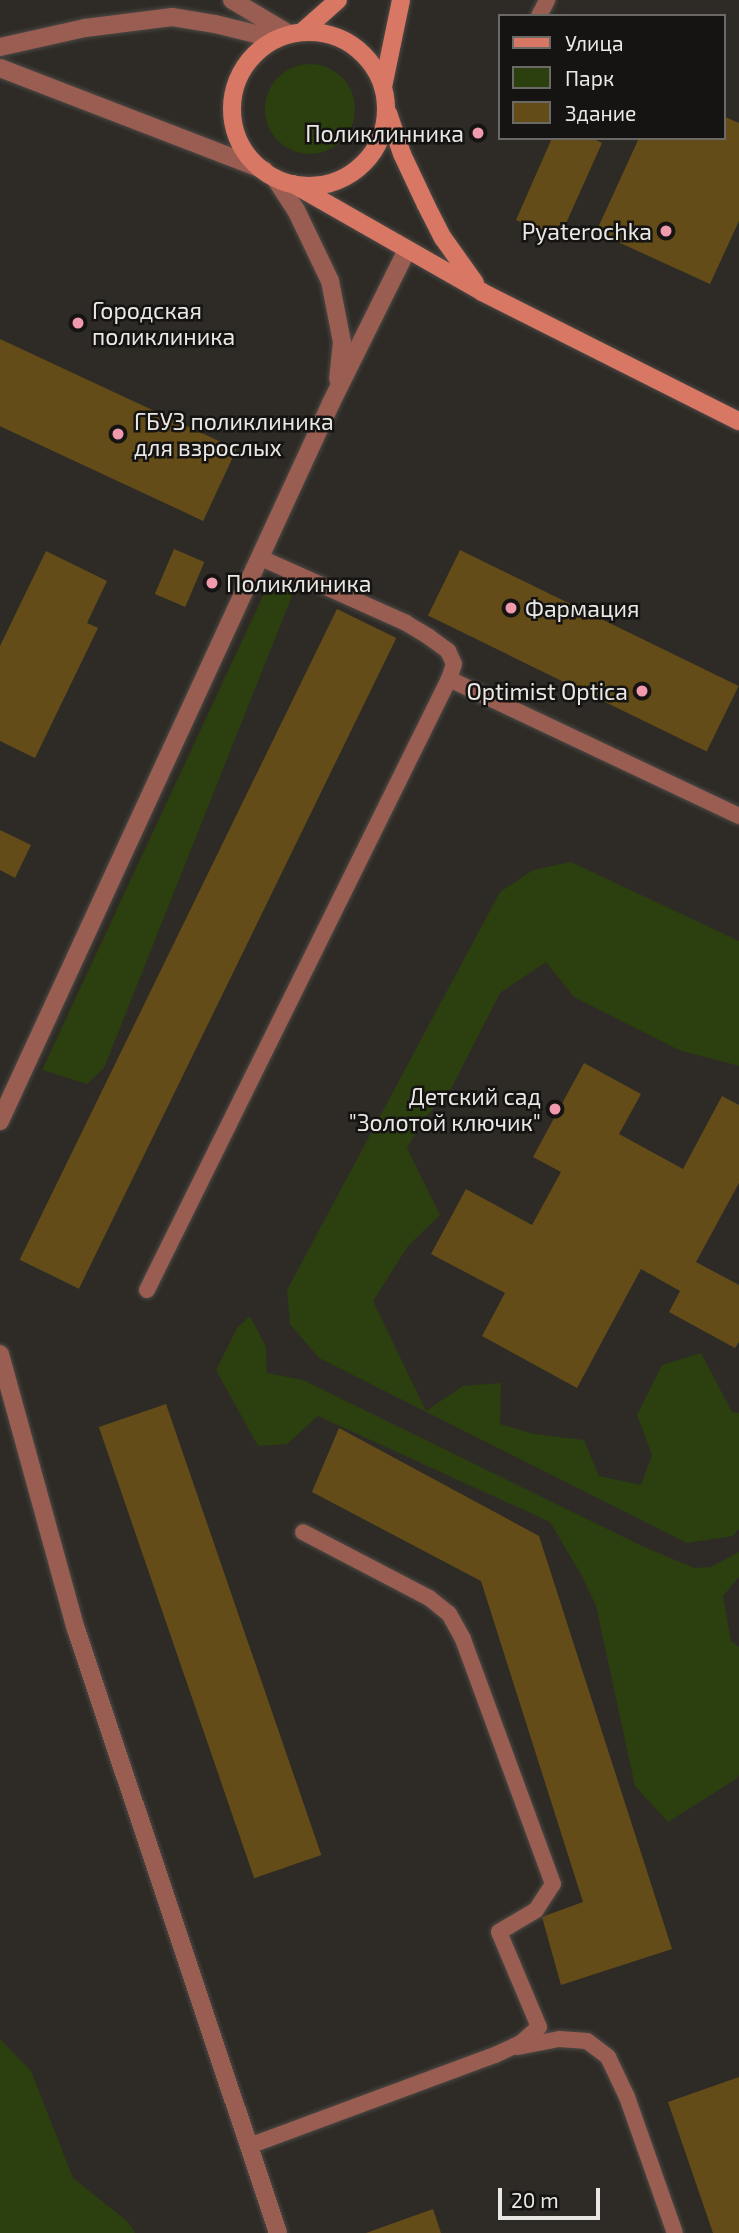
<!DOCTYPE html>
<html>
<head>
<meta charset="utf-8">
<style>
	body { margin:0 }
	#map { position:relative; width:739px; height:2233px; overflow:hidden; background:#2e2b26; font-family:"Exo 2",sans-serif }
	div>[style] { position:absolute }
	.green>* { inset:0; background:#2b3f0f }
	.round { border-radius:50% }
	.building>* { inset:0; background:#634c18; transform-origin:0 0 }
	.roads { filter:drop-shadow(0 0 2px #4c4945) drop-shadow(0 0 2px #4c4945) }
	.lane>* { height:16px; margin:-8px; padding:0 8px; transform-origin:8px; border-radius:8px; background:#9a5d51 }
	.street>* { height:18px; margin:-9px; padding:0 9px; transform-origin:9px; border-radius:9px; background:#9a5d51 }
	.secondary>* { height:18px; margin:-9px; padding:0 9px; transform-origin:9px; border-radius:9px; background:#d97765 }
	.secondary>.ring { margin:-9px; padding:0; box-sizing:content-box; background:none; border:18px solid #d97765; border-radius:50% }
	.dots>* { width:19px; height:19px; translate:-50% -50%; box-sizing:border-box; border:4px solid #151412; border-radius:50% }
	span { translate:-50% -50%; white-space:nowrap; text-align:center; line-height:1.15; -webkit-text-stroke:5px #151412; paint-order:stroke }
	.poi-label { font-size:23px; color:#eae8e5 }
	.right { translate:-100% -50%; text-align:right }
	.left { translate:0 -50%; text-align:left }
	.legend { position:absolute; left:498px; top:14px; width:228px; height:126px; box-sizing:border-box; background:#151412; border:2px solid #6a6966; margin:0; padding:9px 12px; list-style:none; font-size:21px; color:#eae8e5 }
	.legend li { display:flex; align-items:center; gap:14px; height:35px }
	.legend b { width:35px; border:2px solid #6a6966 }
	.scale { position:absolute; left:498px; top:2188px; width:102px; height:32px; box-sizing:border-box; border:4px solid #eae8e5; border-top:0; padding-left:9px; font-size:21px; line-height:24px; white-space:nowrap; color:#eae8e5; -webkit-text-stroke:5px #151412; paint-order:stroke }
</style>
</head>
<body>
<div id="map">
	<div class="green">
		<i class="round" style="left:265px;top:64px;width:90px;height:90px"></i>
		<i style="clip-path:polygon(270px 581px,294px 591px,104px 1068px,87px 1084px,42px 1070px)"></i>
		<i style="clip-path:polygon(571px 862px,739px 941px,739px 1066px,679px 1050px,574px 997px,546px 962px,500px 993px,451px 1089px,424px 1119px,407px 1148px,440px 1215px,408px 1246px,373px 1301px,426px 1411px,463px 1386px,501px 1383px,500px 1424px,534px 1434px,584px 1440px,599px 1476px,641px 1485px,652px 1455px,637px 1415px,662px 1365px,701px 1353px,732px 1412px,739px 1413px,739px 1529px,733px 1536px,687px 1543px,319px 1358px,290px 1324px,287px 1290px,500px 892px,533px 870px)"></i>
		<i style="clip-path:polygon(250px 1316px,266px 1347px,267px 1373px,303px 1380px,642px 1546px,694px 1568px,711px 1567px,739px 1552px,739px 1577px,723px 1596px,731px 1641px,739px 1647px,739px 1775px,736px 1779px,668px 1822px,635px 1786px,596px 1606px,582px 1576px,550px 1522px,318px 1416px,287px 1444px,258px 1446px,216px 1370px,237px 1328px)"></i>
		<i style="clip-path:polygon(0 2039px,31px 2071px,73px 2178px,128px 2222px,135px 2233px,0 2233px)"></i>
	</div>
	<div class="building">
		<i style="clip-path:polygon(723px 116px,739px 123px,739px 221px,710px 284px,596px 232px,639px 138px,723px 138px)"></i>
		<i style="clip-path:polygon(552px 138px,592px 138px,602px 143px,559px 239px,516px 220px)"></i>
		<i style="left:0;top:339px;width:261px;height:79px;rotate:25deg"></i>
		<i style="left:174px;top:549px;width:33px;height:49px;rotate:23deg"></i>
		<i style="left:460px;top:550px;width:310px;height:73px;rotate:26deg"></i>
		<i style="clip-path:polygon(46px 551px,107px 581px,87px 623px,98px 628px,35px 758px,0 741px,0 646px)"></i>
		<i style="left:337px;top:609px;width:66px;height:724px;rotate:26deg"></i>
		<i style="clip-path:polygon(0 830px,31px 845px,15px 878px,0 870px)"></i>
		<i style="clip-path:polygon(584px 1063px,641px 1094px,619px 1134px,683px 1169px,722px 1096px,739px 1105px,739px 1183px,696px 1262px,739px 1285px,739px 1342px,735px 1348px,669px 1312px,680px 1291px,641px 1269px,577px 1388px,482px 1336px,505px 1293px,431px 1254px,466px 1189px,532px 1225px,561px 1172px,533px 1157px)"></i>
		<i style="left:166px;top:1404px;width:477px;height:71px;rotate:71deg"></i>
		<i style="clip-path:polygon(339px 1428px,539px 1536px,672px 1949px,561px 1985px,542px 1917px,583px 1902px,481px 1581px,312px 1492px)"></i>
		<i style="clip-path:polygon(739px 2077px,739px 2233px,713px 2233px,668px 2102px)"></i>
		<i style="clip-path:polygon(433px 2209px,441px 2233px,366px 2233px)"></i>
	</div>
	<div class="roads">
		<div class="lane">
			<i style="left:539px;top:16px;width:18px;rotate:-63deg"></i>
			<i style="left:261px;top:558px;width:159px;rotate:24.1deg"></i>
			<i style="left:406px;top:623px;width:27px;rotate:31deg"></i>
			<i style="left:429px;top:637px;width:24px;rotate:36deg"></i>
			<i style="left:448px;top:651px;width:14px;rotate:65deg"></i>
			<i style="left:454px;top:664px;width:16px;rotate:108deg"></i>
			<i style="left:147px;top:1290px;width:682px;rotate:-63.7deg"></i>
			<i style="left:449px;top:679px;width:321px;rotate:25.3deg"></i>
			<i style="left:518px;top:2047px;width:42px;rotate:-11deg"></i>
			<i style="left:559px;top:2039px;width:28px;rotate:4deg"></i>
			<i style="left:587px;top:2041px;width:26px;rotate:37deg"></i>
			<i style="left:608px;top:2057px;width:44px;rotate:64.6deg"></i>
			<i style="left:627px;top:2097px;width:144px;rotate:70.6deg"></i>
			<i style="left:249px;top:2146px;width:262px;rotate:-20.3deg"></i>
			<i style="left:495px;top:2055px;width:29px;rotate:-25deg"></i>
			<i style="left:521px;top:2043px;width:24px;rotate:-42deg"></i>
			<i style="left:539px;top:2027px;width:103px;rotate:-112.8deg"></i>
			<i style="left:499px;top:1932px;width:43px;rotate:-30.7deg"></i>
			<i style="left:536px;top:1910px;width:31px;rotate:-57deg"></i>
			<i style="left:553px;top:1884px;width:261px;rotate:-110.2deg"></i>
			<i style="left:463px;top:1639px;width:29px;rotate:-119deg"></i>
			<i style="left:449px;top:1614px;width:26px;rotate:-141deg"></i>
			<i style="left:429px;top:1598px;width:142px;rotate:-152.4deg"></i>
		</div>
		<div class="street">
			<i style="left:232px;top:0;width:66px;rotate:30.8deg"></i>
			<i style="left:0;top:47px;width:87px;rotate:-12.6deg"></i>
			<i style="left:85px;top:28px;width:88px;rotate:-7.2deg"></i>
			<i style="left:172px;top:17px;width:44px;rotate:9.2deg"></i>
			<i style="left:215px;top:24px;width:63px;rotate:13.8deg"></i>
			<i style="left:0;top:68px;width:283px;rotate:21.1deg"></i>
			<i style="left:275px;top:178px;width:38px;rotate:57deg"></i>
			<i style="left:296px;top:210px;width:79px;rotate:64.4deg"></i>
			<i style="left:330px;top:281px;width:62px;rotate:78.9deg"></i>
			<i style="left:342px;top:342px;width:37px;rotate:96deg"></i>
			<i style="left:0;top:1121px;width:791px;rotate:-65.25deg"></i>
			<i style="left:331px;top:403px;width:171px;rotate:-63.6deg"></i>
			<i style="left:0;top:1354px;width:285px;rotate:74.6deg"></i>
			<i style="left:76px;top:1629px;width:637px;rotate:71.51deg"></i>
		</div>
		<div class="secondary">
			<i style="left:302px;top:32px;width:48px;rotate:-41.6deg"></i>
			<i class="ring" style="left:232px;top:32px;width:136px;height:136px"></i>
			<i style="left:383px;top:87px;width:89px;rotate:-78.3deg"></i>
			<i style="left:388px;top:113px;width:43px;rotate:71.1deg"></i>
			<i style="left:402px;top:154px;width:56px;rotate:64.8deg"></i>
			<i style="left:426px;top:205px;width:37px;rotate:63deg"></i>
			<i style="left:443px;top:238px;width:55px;rotate:54.6deg"></i>
			<i style="left:293px;top:184px;width:218px;rotate:29.7deg"></i>
			<i style="left:482px;top:292px;width:288px;rotate:26.7deg"></i>
		</div>
	</div>
	<div class="dots">
		<i style="left:478px;top:133px;background:#f29aad"></i>
		<i style="left:666px;top:231px;background:#f29aad"></i>
		<i style="left:78px;top:323px;background:#f29aad"></i>
		<i style="left:118px;top:434px;background:#f29aad"></i>
		<i style="left:212px;top:583px;background:#f29aad"></i>
		<i style="left:511px;top:608px;background:#f29aad"></i>
		<i style="left:642px;top:691px;background:#f29aad"></i>
		<i style="left:555px;top:1109px;background:#f29aad"></i>
	</div>
	<div class="poi-label">
		<span class="right" style="left:464px;top:133px">Поликлинника</span>
		<span class="right" style="left:652px;top:231px">Pyaterochka</span>
		<span class="left" style="left:92px;top:323px">Городская<br>поликлиника</span>
		<span class="left" style="left:134px;top:434px">ГБУЗ поликлиника<br>для взрослых</span>
		<span class="left" style="left:226px;top:583px">Поликлиника</span>
		<span class="left" style="left:525px;top:608px">Фармация</span>
		<span class="right" style="left:628px;top:691px">Optimist Optica</span>
		<span class="right" style="left:541px;top:1109px">Детский сад<br>"Золотой ключик"</span>
	</div>
	<ul class="legend">
	<li><b style="height:9px;background:#d97765"></b>Улица</li>
	<li><b style="height:19px;background:#2b3f0f"></b>Парк</li>
	<li><b style="height:19px;background:#634c18"></b>Здание</li>
	</ul>
	<div class="scale">20 m</div>
</div>
</body>
</html>
